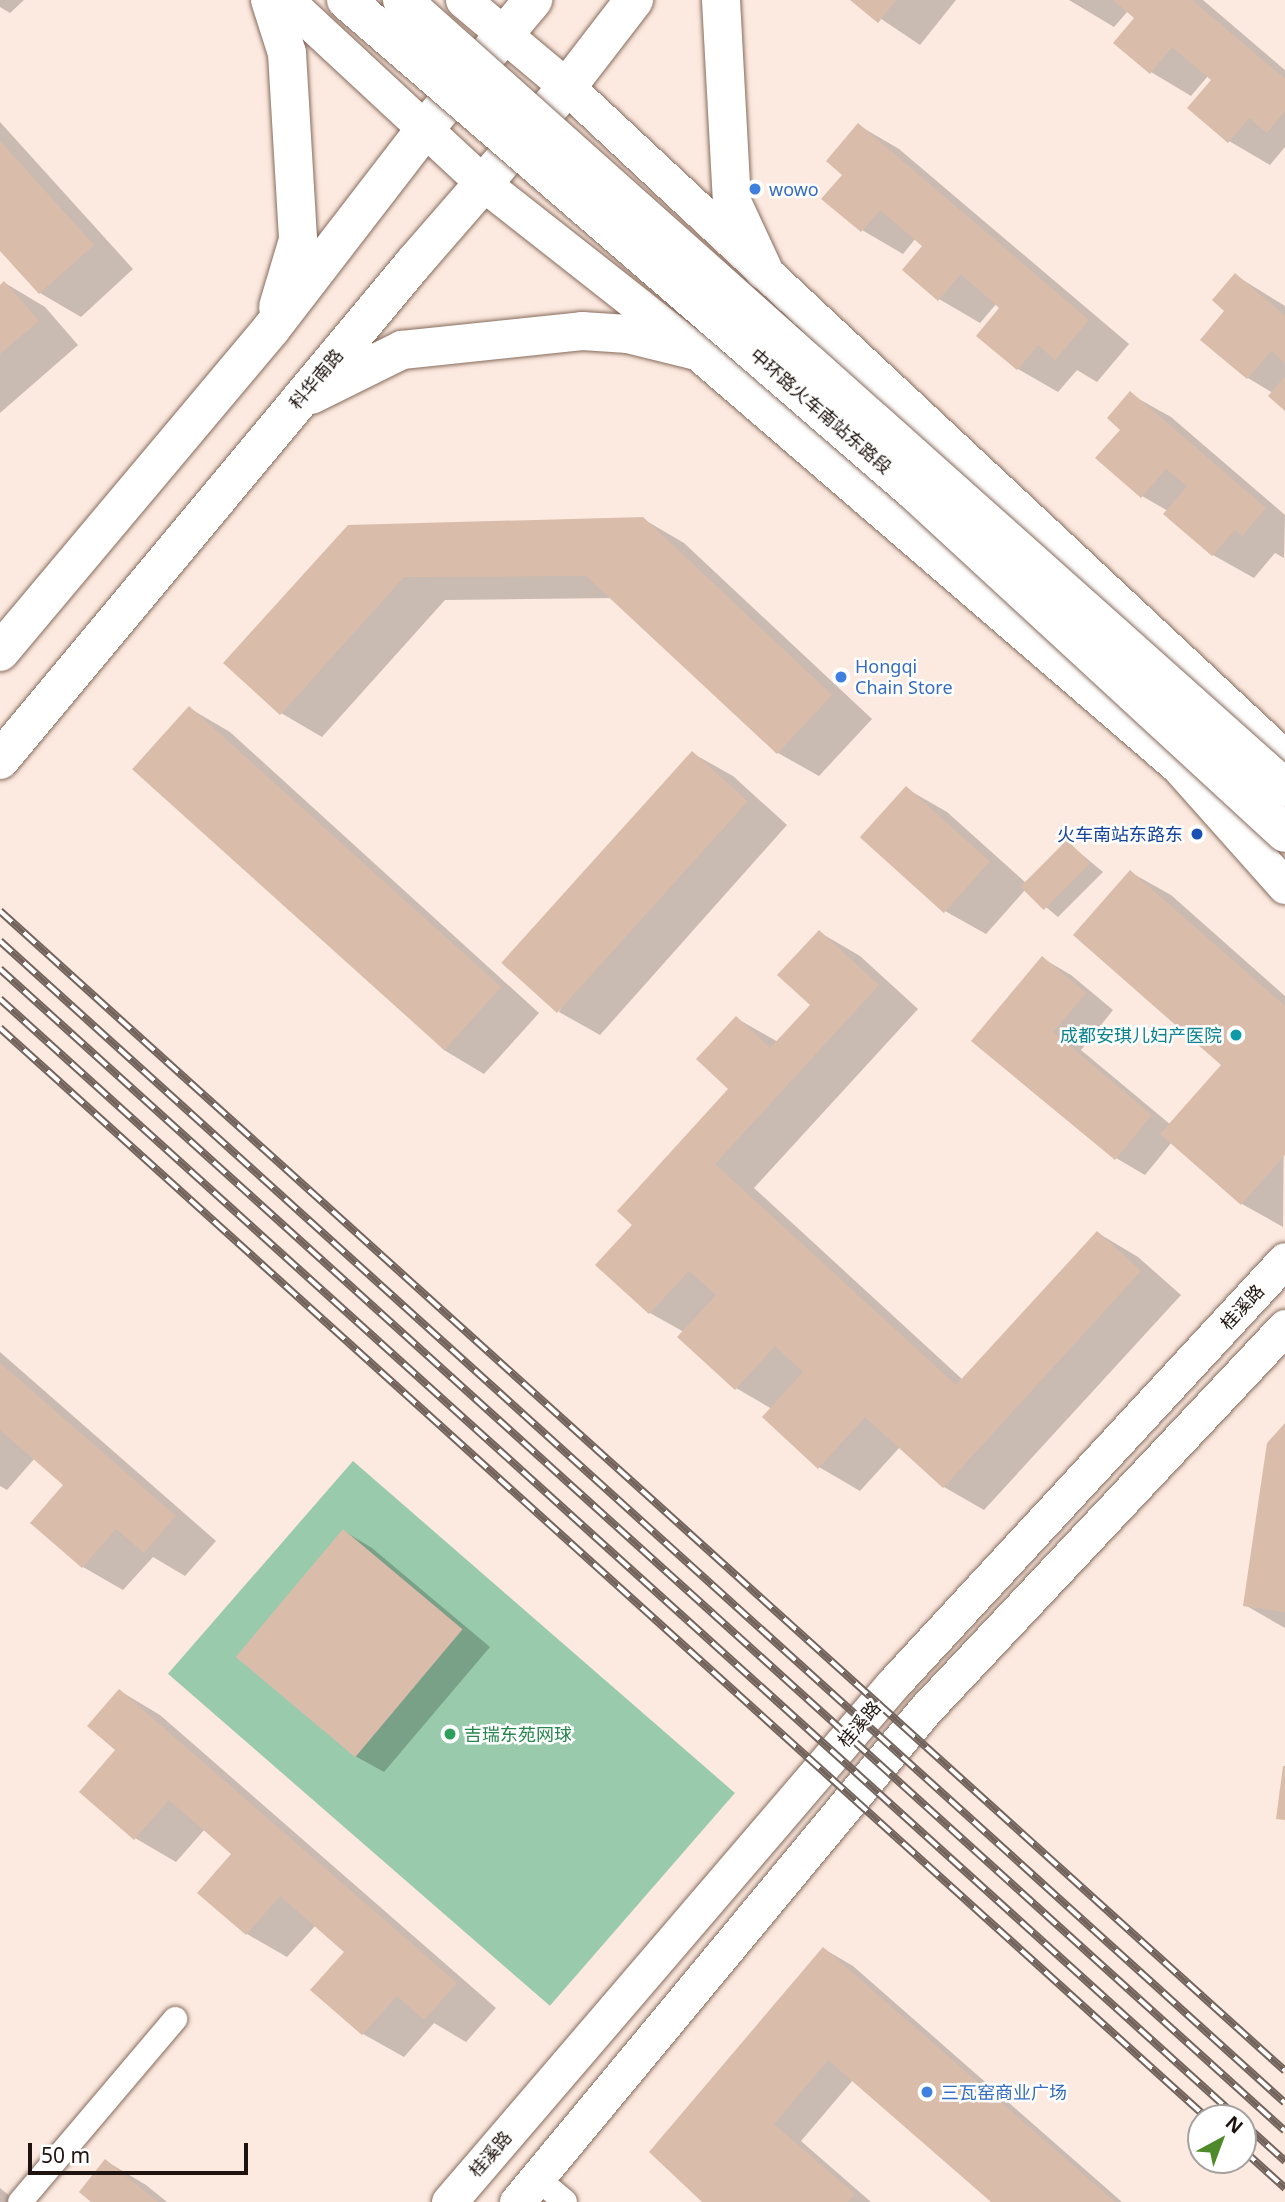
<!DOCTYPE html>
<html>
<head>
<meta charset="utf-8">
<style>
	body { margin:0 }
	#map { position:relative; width:1285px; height:2202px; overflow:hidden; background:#fce9df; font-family:"Noto Sans","Noto Sans SC",sans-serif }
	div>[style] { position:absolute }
	.green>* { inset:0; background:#98caab; transform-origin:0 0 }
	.shadow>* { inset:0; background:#0003 }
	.building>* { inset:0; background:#d9bdaa; transform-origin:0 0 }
	.roads { filter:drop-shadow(0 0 2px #866b5c) drop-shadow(0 0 2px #866b5c) }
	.minor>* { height:24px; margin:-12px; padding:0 12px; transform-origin:12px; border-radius:12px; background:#fff }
	.secondary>* { height:35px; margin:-17.5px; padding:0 17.5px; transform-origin:17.5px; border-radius:17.5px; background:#fff }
	.primary>* { height:38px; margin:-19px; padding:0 19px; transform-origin:19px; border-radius:19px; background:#fff }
	.rail>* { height:8px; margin-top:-4px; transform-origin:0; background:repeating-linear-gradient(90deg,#fff 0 16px,#72645d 0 32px); box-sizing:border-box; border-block:2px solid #72645d }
	.bridges { filter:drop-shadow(0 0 2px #866b5c) drop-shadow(0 0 2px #866b5c) }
	.primary-bridge>* { height:38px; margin:-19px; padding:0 19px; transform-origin:19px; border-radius:19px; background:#fff }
	.dots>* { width:19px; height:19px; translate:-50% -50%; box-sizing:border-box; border:4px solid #fff; border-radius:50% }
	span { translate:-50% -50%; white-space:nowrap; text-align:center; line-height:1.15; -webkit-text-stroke:5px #fff; paint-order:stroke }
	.shop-label { font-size:18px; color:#366cbe }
	.left { translate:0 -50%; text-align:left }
	.street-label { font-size:18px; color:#1e130e }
	.transit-label { font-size:18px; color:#164399 }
	.right { translate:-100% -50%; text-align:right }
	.culture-label { font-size:18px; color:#0d838f }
	.leisure-label { font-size:18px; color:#27864d }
	.north { position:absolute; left:1187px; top:2104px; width:70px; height:70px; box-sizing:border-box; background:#fff; border:2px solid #a5a19f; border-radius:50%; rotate:41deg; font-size:19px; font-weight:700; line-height:28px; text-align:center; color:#1e130e }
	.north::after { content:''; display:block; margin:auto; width:24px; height:32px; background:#4e8a29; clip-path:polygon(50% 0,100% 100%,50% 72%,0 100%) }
	.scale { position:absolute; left:28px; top:2143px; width:220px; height:32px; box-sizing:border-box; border:4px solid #1e130e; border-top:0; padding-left:9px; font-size:21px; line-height:24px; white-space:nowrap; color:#1e130e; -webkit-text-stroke:5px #fff; paint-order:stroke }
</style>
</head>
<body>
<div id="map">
	<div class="green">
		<i style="left:353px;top:1461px;width:506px;height:282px;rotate:41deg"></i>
	</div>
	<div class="shadow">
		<i style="clip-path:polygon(0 0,24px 0,10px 13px,0 7px)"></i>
		<i style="clip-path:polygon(853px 0,956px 0,920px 45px)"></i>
		<i style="clip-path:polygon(1069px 0,1203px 0,1285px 70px,1285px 147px,1270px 165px,1229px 141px,1213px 80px,1208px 76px,1191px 96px,1151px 72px,1136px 18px,1128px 11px,1114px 27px)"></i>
		<i style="clip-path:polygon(0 122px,133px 269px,81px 317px,40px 293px,0 249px)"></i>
		<i style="clip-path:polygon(858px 125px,899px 149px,1129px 344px,1097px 382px,1077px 370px,1058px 392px,1018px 369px,1002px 307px,997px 303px,980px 323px,939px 299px,925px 246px,916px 238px,903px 254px,862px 230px,844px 174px)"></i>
		<i style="clip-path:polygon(1235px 275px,1285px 306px,1285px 409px,1273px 393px,1248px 378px,1227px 311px)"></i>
		<i style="clip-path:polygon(5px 283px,45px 307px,78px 345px,0 413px,0 287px)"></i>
		<i style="clip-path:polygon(1130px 394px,1171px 417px,1285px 515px,1284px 558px,1275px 553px,1254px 578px,1213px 555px,1165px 514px,1168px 511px,1142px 496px,1098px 458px,1122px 429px)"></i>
		<i style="clip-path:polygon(643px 519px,684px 543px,872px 719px,819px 776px,778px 753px,613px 598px,445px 600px,322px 737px,281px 713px,349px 527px)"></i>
		<i style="clip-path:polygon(189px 708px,230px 732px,539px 1013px,484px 1074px,444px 1050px)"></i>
		<i style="clip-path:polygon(692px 753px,733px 776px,787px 825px,600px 1035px,559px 1012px)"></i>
		<i style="clip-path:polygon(907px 789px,947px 812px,1026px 883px,1067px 842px,1103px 872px,1058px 917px,1025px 890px,986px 934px,945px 911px)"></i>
		<i style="clip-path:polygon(1130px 872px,1171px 895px,1285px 996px,1283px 1227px,1242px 1204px,1172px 1142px,1145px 1175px,1116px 1158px,974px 1041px,1042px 958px,1071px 975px,1113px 1010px,1081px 1050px,1171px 1125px,1223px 1065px)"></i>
		<i style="clip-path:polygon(819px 932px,860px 956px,918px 1009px,754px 1188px,963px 1380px,1098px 1233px,1138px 1257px,1181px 1295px,984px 1510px,944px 1487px,900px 1447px,860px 1491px,819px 1467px,772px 1409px,736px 1388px,684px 1332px,650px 1313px,634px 1225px,731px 1089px,736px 1018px,778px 1042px,813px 1005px)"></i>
		<i style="clip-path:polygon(0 1352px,216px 1541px,185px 1576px,153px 1557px,123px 1590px,83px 1567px,65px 1484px,35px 1458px,7px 1490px,0 1486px)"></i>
		<i style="clip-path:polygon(1285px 1426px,1285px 1628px,1245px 1605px)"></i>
		<i style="clip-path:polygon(344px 1531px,372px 1548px,490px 1647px,384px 1772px,355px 1756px)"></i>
		<i style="clip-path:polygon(120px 1691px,160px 1715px,496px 2008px,466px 2042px,434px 2023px,404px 2057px,363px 2034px,312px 1990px,346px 1952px,316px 1925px,287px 1957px,247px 1934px,234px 1854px,205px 1829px,176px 1862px,135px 1838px,117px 1750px)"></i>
		<i style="clip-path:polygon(824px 1949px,853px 1966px,1122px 2202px,994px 2202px,853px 2080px,801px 2141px,871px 2202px,704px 2202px)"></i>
		<i style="clip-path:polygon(106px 2161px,146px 2185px,167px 2202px,94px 2202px)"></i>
		<i style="clip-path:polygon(0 2188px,17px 2202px,0 2202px)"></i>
	</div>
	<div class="building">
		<i style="clip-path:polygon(850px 0,896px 0,878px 23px)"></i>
		<i style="clip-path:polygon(1113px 0,1192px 0,1285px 79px,1285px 111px,1267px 133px,1249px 118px,1228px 143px,1187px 108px,1211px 80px,1172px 47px,1150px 74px,1113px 43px,1134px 18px)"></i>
		<i style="clip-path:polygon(858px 123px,1089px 320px,1055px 360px,1038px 345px,1017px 370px,976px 336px,999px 308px,961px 274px,938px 301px,902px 270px,922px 246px,880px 210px,861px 232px,821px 199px,842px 175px,826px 161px)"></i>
		<i style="clip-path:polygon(0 141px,94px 245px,39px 294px,0 251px)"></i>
		<i style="clip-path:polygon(1235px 273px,1285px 316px,1285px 363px,1271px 351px,1247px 379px,1200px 340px,1224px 311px,1212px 300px)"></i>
		<i style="clip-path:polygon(4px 281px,39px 321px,0 354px,0 285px)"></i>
		<i style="clip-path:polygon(1285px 376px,1285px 411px,1268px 396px)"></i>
		<i style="clip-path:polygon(1130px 391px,1266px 508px,1242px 536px,1235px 530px,1212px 556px,1163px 514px,1187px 486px,1166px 469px,1141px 498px,1095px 458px,1120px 430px,1107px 418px)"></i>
		<i style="clip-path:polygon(643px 517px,832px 695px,777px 754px,586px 576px,404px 577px,280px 715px,223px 663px,348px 525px)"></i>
		<i style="left:189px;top:706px;width:420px;height:85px;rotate:42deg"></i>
		<i style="left:692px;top:751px;width:75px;height:285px;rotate:42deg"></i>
		<i style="left:906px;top:786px;width:113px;height:69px;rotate:42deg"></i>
		<i style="left:1067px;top:840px;width:33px;height:66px;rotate:45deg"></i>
		<i style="clip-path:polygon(1130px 870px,1285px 1006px,1285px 1155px,1241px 1205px,1160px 1134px,1221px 1065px,1073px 935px)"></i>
		<i style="clip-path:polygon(819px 930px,879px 985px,715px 1164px,956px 1385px,1097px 1231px,1141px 1271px,943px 1488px,865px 1417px,818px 1469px,762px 1417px,803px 1372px,775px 1346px,735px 1390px,677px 1337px,716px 1295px,689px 1271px,649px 1314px,595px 1265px,632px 1225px,617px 1211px,728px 1089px,696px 1059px,736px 1016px,770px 1048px,810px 1005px,777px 975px)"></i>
		<i style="clip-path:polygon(1042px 956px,1086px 993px,1053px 1032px,1152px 1115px,1115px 1160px,971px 1041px)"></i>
		<i style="clip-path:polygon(0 1363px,176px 1516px,144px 1553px,116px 1529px,82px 1568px,30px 1523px,63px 1485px,0 1430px)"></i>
		<i style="clip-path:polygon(1285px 1423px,1285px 1612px,1243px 1606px,1267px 1443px)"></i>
		<i style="left:343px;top:1529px;width:156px;height:167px;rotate:40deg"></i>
		<i style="clip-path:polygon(119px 1689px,457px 1983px,424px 2020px,397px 1996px,362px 2035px,310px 1990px,344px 1952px,280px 1896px,246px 1935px,197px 1893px,231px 1854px,169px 1800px,134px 1840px,79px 1792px,115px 1750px,87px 1726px)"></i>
		<i style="clip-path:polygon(1283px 1766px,1285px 1766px,1285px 1820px,1276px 1819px)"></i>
		<i style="clip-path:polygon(823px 1947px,1115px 2202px,991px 2202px,828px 2060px,774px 2124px,855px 2194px,848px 2202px,702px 2202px,649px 2152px)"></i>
		<i style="clip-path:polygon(105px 2159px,158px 2202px,91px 2202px,79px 2192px)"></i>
	</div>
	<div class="roads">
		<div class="minor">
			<i style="left:538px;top:2179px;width:35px;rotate:40deg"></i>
			<i style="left:20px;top:2202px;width:240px;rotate:-49.7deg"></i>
		</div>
		<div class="secondary">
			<i style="left:286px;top:0;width:270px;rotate:42.9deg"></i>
			<i style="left:484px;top:184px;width:270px;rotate:38.2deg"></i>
			<i style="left:696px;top:351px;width:636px;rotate:40.73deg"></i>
			<i style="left:1178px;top:766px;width:161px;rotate:48.3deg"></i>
			<i style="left:463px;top:0;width:136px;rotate:39.9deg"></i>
			<i style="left:567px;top:87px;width:983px;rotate:43.06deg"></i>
			<i style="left:449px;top:2202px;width:682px;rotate:-49.4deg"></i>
			<i style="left:893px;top:1684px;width:577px;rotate:-47.25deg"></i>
			<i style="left:517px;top:2202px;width:638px;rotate:-50.34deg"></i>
			<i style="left:924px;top:1711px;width:527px;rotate:-46.77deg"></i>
		</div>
		<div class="primary">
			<i style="left:270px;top:0;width:56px;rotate:72.2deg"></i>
			<i style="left:287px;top:53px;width:187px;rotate:86.6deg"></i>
			<i style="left:298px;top:240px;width:70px;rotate:106.6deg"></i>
			<i style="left:721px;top:0;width:202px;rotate:86.9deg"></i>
			<i style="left:732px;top:202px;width:76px;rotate:65.1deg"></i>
			<i style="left:311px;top:395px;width:102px;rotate:-26.3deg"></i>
			<i style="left:402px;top:350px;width:181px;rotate:-6deg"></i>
			<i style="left:582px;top:331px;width:46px;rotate:3.7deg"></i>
			<i style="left:628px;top:334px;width:70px;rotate:14deg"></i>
			<i style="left:0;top:652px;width:422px;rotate:-50deg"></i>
			<i style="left:271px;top:329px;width:251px;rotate:-52.4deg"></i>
			<i style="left:424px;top:130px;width:170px;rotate:-50deg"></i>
			<i style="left:0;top:760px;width:647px;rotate:-50.21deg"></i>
			<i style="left:414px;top:263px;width:233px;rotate:-49deg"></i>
			<i style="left:567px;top:87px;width:110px;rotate:-52.4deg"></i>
		</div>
	</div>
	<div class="rail">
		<i style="left:0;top:911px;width:1731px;rotate:42.07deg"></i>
		<i style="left:0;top:941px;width:1732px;rotate:42.12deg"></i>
		<i style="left:0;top:969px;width:1732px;rotate:42.12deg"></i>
		<i style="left:0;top:999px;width:1669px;rotate:42.11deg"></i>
		<i style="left:0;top:1028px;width:1626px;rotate:42.08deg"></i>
		<i style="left:1243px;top:2123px;width:57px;rotate:42.1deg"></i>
		<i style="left:1243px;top:2150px;width:57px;rotate:42.1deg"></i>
	</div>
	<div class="bridges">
		<div class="primary-bridge">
			<i style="left:346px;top:0;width:752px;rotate:40.85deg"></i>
			<i style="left:915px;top:492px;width:503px;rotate:42.66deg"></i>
			<i style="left:402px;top:0;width:1183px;rotate:41.75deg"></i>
		</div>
	</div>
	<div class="dots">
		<i style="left:755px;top:189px;background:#3f7fe0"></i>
		<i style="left:841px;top:677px;background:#3f7fe0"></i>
		<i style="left:1197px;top:834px;background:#1a4fb4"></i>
		<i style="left:1236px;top:1035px;background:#0f9aa8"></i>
		<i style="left:450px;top:1734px;background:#2e9e5b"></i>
		<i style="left:927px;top:2092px;background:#3f7fe0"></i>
	</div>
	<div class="shop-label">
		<span class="left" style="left:769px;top:189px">wowo</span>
		<span class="left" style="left:855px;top:677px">Hongqi<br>Chain Store</span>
		<span class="left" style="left:941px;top:2092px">三瓦窑商业广场</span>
	</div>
	<div class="street-label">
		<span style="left:316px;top:379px;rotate:-50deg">科华南路</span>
		<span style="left:821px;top:411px;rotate:41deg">中环路火车南站东路段</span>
		<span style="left:1242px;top:1307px;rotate:-47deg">桂溪路</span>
		<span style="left:859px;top:1724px;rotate:-49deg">桂溪路</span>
		<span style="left:490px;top:2154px;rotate:-49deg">桂溪路</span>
	</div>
	<div class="transit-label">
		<span class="right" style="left:1183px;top:834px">火车南站东路东</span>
	</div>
	<div class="culture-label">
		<span class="right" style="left:1222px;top:1035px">成都安琪儿妇产医院</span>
	</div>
	<div class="leisure-label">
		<span class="left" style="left:464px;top:1734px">吉瑞东苑网球</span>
	</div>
	<div class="north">N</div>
	<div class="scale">50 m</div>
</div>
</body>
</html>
